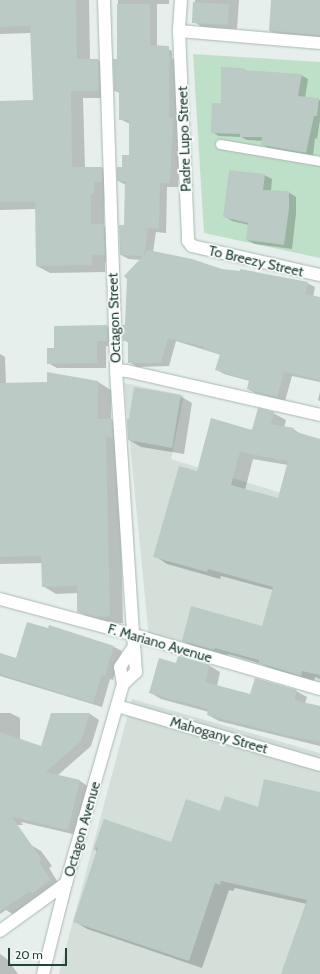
<!DOCTYPE html>
<html>
<head>
<meta charset="utf-8">
<style>
	body { margin:0 }
	#map { position:relative; width:320px; height:974px; overflow:hidden; background:#e6efeb; font-family:Cabin,sans-serif }
	div>[style] { position:absolute }
	.built>* { inset:0; background:#d4dfda }
	.green>* { inset:0; background:#bfe0c8 }
	.shadow>* { inset:0; background:#0003 }
	.building>* { inset:0; background:#bbcac4; transform-origin:0 0 }
	.roads { filter:drop-shadow(0 0 1px #a8b8b2) drop-shadow(0 0 1px #a8b8b2) }
	.lane>* { height:9px; margin:-4.5px; padding:0 4.5px; transform-origin:4.5px; border-radius:4.5px; background:#fff }
	.street>* { height:12px; margin:-6px; padding:0 6px; transform-origin:6px; border-radius:6px; background:#fff }
	.secondary>* { height:12px; margin:-6px; padding:0 6px; transform-origin:6px; border-radius:6px; background:#fff }
	span { translate:-50% -50%; white-space:nowrap; text-align:center; line-height:1.15; -webkit-text-stroke:3.5px #f7fbf9; paint-order:stroke }
	.street-label { font-size:14px; color:#24423a }
	.scale { position:absolute; left:8px; top:948px; width:59px; height:18px; box-sizing:border-box; border:2px solid #24423a; border-top:0; padding-left:5px; font-size:12px; line-height:14px; white-space:nowrap; color:#24423a; -webkit-text-stroke:3px #f7fbf9; paint-order:stroke }
</style>
</head>
<body>
<div id="map">
	<div class="built">
		<i style="clip-path:polygon(124px 383px,184px 395px,171px 459px,320px 505px,320px 682px,149px 638px)"></i>
		<i style="clip-path:polygon(132px 699px,320px 753px,320px 974px,59px 974px)"></i>
	</div>
	<div class="green">
		<i style="clip-path:polygon(193px 54px,320px 62px,320px 258px,204px 233px)"></i>
	</div>
	<div class="shadow">
		<i style="clip-path:polygon(0 0,89px 0,90px 60px,98px 60px,111px 68px,112px 98px,83px 98px,85px 168px,102px 168px,115px 175px,107px 201px,104px 201px,104px 226px,117px 233px,118px 262px,105px 262px,105px 272px,50px 273px,37px 266px,36px 209px,0 210px,0 102px,34px 101px,31px 33px,0 34px)"></i>
		<i style="clip-path:polygon(118px 0,169px 0,169px 4px,157px 4px,157px 47px,164px 47px,172px 51px,172px 58px,176px 61px,177px 122px,180px 124px,178px 187px,167px 187px,166px 233px,156px 232px,153px 252px,221px 270px,307px 283px,315px 287px,313px 297px,320px 298px,320px 382px,292px 376px,285px 401px,255px 393px,248px 389px,250px 381px,224px 374px,217px 370px,221px 355px,176px 341px,169px 366px,137px 367px,129px 362px,129px 343px,124px 340px,141px 260px,129px 259px,121px 255px,125px 226px,126px 185px,118px 181px,130px 156px,130px 124px,120px 119px,120px 93px,115px 91px,118px 60px)"></i>
		<i style="clip-path:polygon(195px 0,239px 0,237px 29px,204px 28px,194px 22px)"></i>
		<i style="clip-path:polygon(272px 0,320px 0,320px 40px,280px 36px,270px 31px)"></i>
		<i style="clip-path:polygon(243px 69px,248px 72px,301px 75px,308px 79px,305px 98px,320px 100px,320px 120px,317px 139px,315px 138px,313px 156px,269px 148px,262px 144px,263px 141px,247px 140px,241px 137px,219px 136px,212px 132px,222px 104px)"></i>
		<i style="clip-path:polygon(264px 175px,272px 179px,271px 191px,288px 192px,296px 197px,296px 214px,292px 249px,255px 244px,247px 240px,249px 225px,232px 221px,224px 216px)"></i>
		<i style="clip-path:polygon(107px 326px,116px 332px,116px 346px,106px 346px,106px 368px,57px 368px,48px 363px,55px 349px)"></i>
		<i style="clip-path:polygon(0 354px,5px 357px,6px 384px,48px 383px,48px 373px,98px 382px,111px 390px,111px 420px,125px 428px,119px 443px,123px 623px,108px 624px,91px 619px,78px 611px,78px 593px,56px 594px,43px 586px,43px 563px,0 564px)"></i>
		<i style="clip-path:polygon(320px 392px,320px 401px,318px 400px)"></i>
		<i style="clip-path:polygon(180px 396px,192px 403px,184px 454px,141px 447px,129px 440px)"></i>
		<i style="clip-path:polygon(evenodd,273px 413px,286px 420px,284px 428px,293px 429px,304px 436px,320px 440px,320px 679px,315px 677px,314px 682px,273px 670px,262px 664px,228px 654px,227px 657px,196px 648px,183px 641px,263px 627px,273px 590px,221px 576px,220px 579px,167px 564px,155px 556px,198px 472px,273px 413px,253px 459px,288px 465px,279px 500px,245px 490px,253px 459px)"></i>
		<i style="clip-path:polygon(114px 647px,122px 651px,113px 680px,110px 679px,102px 707px,0 676px,0 654px,17px 659px)"></i>
		<i style="clip-path:polygon(177px 664px,210px 666px,220px 672px,217px 686px,251px 695px,296px 691px,307px 697px,305px 703px,320px 707px,320px 746px,219px 721px,208px 715px,209px 712px,161px 699px,151px 693px)"></i>
		<i style="clip-path:polygon(0 713px,10px 713px,20px 718px,20px 739px,42px 747px,52px 714px,90px 714px,99px 720px,91px 746px,57px 776px,80px 781px,89px 787px,77px 835px,21px 822px,23px 825px,0 825px)"></i>
		<i style="clip-path:polygon(320px 793px,320px 974px,282px 974px,307px 904px,235px 888px,233px 891px,229px 890px,202px 968px,87px 929px,74px 921px,97px 851px,95px 850px,105px 820px,171px 843px,221px 812px,258px 809px)"></i>
		<i style="clip-path:polygon(31px 845px,41px 851px,52px 866px,49px 868px,60px 886px,14px 915px,6px 910px,0 914px,0 847px)"></i>
		<i style="clip-path:polygon(0 954px,7px 959px,18px 974px,0 974px)"></i>
	</div>
	<div class="building">
		<i style="clip-path:polygon(0 0,76px 0,77px 59px,98px 59px,99px 91px,71px 91px,72px 167px,102px 167px,102px 182px,94px 182px,94px 194px,91px 194px,91px 224px,104px 224px,105px 255px,92px 255px,92px 265px,36px 266px,35px 202px,0 202px,0 101px,33px 100px,30px 26px,0 27px)"></i>
		<i style="clip-path:polygon(271px 0,320px 0,320px 35px,269px 31px)"></i>
		<i style="left:193px;top:2px;width:36px;height:21px;rotate:3deg"></i>
		<i style="clip-path:polygon(117px 4px,150px 4px,150px 45px,169px 46px,169px 118px,173px 118px,170px 183px,160px 183px,159px 229px,148px 228px,144px 255px,148px 250px,192px 259px,222px 269px,240px 271px,240px 269px,308px 282px,305px 294px,320px 297px,320px 380px,284px 372px,277px 397px,262px 394px,247px 389px,249px 380px,215px 370px,220px 354px,204px 349px,205px 347px,168px 338px,161px 363px,128px 363px,128px 341px,123px 341px,122px 325px,125px 325px,127px 279px,124px 276px,143px 256px,120px 255px,119px 225px,124px 225px,125px 181px,117px 181px,117px 167px,122px 167px,122px 155px,129px 155px,129px 120px,119px 120px,119px 91px,114px 91px,113px 59px,117px 59px)"></i>
		<i style="clip-path:polygon(221px 67px,243px 68px,243px 70px,302px 74px,298px 96px,319px 98px,317px 116px,314px 116px,306px 153px,261px 145px,262px 137px,240px 137px,240px 134px,211px 133px,212px 103px,221px 103px)"></i>
		<i style="clip-path:polygon(229px 170px,265px 174px,263px 190px,289px 191px,289px 209px,284px 245px,246px 240px,248px 223px,223px 217px)"></i>
		<i style="clip-path:polygon(107px 325px,108px 341px,97px 341px,97px 363px,47px 364px,47px 348px,54px 348px,54px 326px)"></i>
		<i style="clip-path:polygon(47px 372px,98px 381px,98px 419px,112px 419px,113px 438px,106px 437px,110px 616px,94px 617px,77px 612px,77px 586px,42px 587px,41px 556px,0 557px,0 383px,47px 382px)"></i>
		<i style="clip-path:polygon(134px 387px,181px 395px,172px 448px,128px 440px,127px 419px,129px 419px)"></i>
		<i style="clip-path:polygon(evenodd,258px 408px,274px 412px,271px 424px,294px 428px,293px 431px,320px 439px,320px 675px,302px 671px,301px 676px,259px 663px,259px 660px,215px 648px,214px 650px,182px 641px,191px 606px,262px 626px,273px 587px,208px 569px,207px 572px,153px 557px,179px 466px,197px 471px,211px 418px,252px 430px,258px 408px,240px 452px,288px 461px,278px 498px,231px 485px,240px 452px)"></i>
		<i style="clip-path:polygon(27px 622px,48px 628px,49px 625px,114px 646px,105px 676px,102px 675px,93px 703px,0 674px,0 653px,16px 658px)"></i>
		<i style="clip-path:polygon(178px 656px,210px 665px,205px 682px,250px 694px,255px 678px,297px 690px,294px 700px,320px 706px,320px 742px,285px 735px,207px 715px,208px 709px,149px 693px,159px 658px,176px 663px)"></i>
		<i style="clip-path:polygon(51px 713px,90px 713px,81px 741px,46px 772px,80px 780px,68px 830px,12px 817px,42px 860px,39px 862px,51px 880px,32px 893px,30px 891px,0 911px,0 732px,41px 746px)"></i>
		<i style="clip-path:polygon(264px 779px,320px 792px,320px 974px,281px 974px,307px 900px,221px 881px,220px 885px,215px 883px,189px 961px,73px 922px,98px 847px,93px 850px,104px 819px,171px 842px,186px 799px,220px 811px,225px 796px,258px 807px)"></i>
	</div>
	<div class="roads">
		<div class="lane">
			<i style="left:220px;top:144px;width:101px;rotate:9.6deg"></i>
		</div>
		<div class="street">
			<i style="left:181px;top:0;width:31px;rotate:94deg"></i>
			<i style="left:179px;top:31px;width:210px;rotate:87.5deg"></i>
			<i style="left:188px;top:241px;width:6px;rotate:51deg"></i>
			<i style="left:192px;top:246px;width:131px;rotate:12.8deg"></i>
			<i style="left:179px;top:31px;width:142px;rotate:4.9deg"></i>
			<i style="left:116px;top:370px;width:11px;rotate:5deg"></i>
			<i style="left:127px;top:371px;width:198px;rotate:12.8deg"></i>
			<i style="left:123px;top:684px;width:18px;rotate:-43deg"></i>
			<i style="left:136px;top:672px;width:26px;rotate:-94deg"></i>
			<i style="left:117px;top:706px;width:211px;rotate:16.2deg"></i>
			<i style="left:0;top:931px;width:82px;rotate:-36deg"></i>
			<i style="left:43px;top:974px;width:94px;rotate:-75.8deg"></i>
			<i style="left:66px;top:883px;width:207px;rotate:-74deg"></i>
			<i style="left:123px;top:684px;width:17px;rotate:-100deg"></i>
			<i style="left:120px;top:667px;width:25px;rotate:-56deg"></i>
		</div>
		<div class="secondary">
			<i style="left:104px;top:0;width:370px;rotate:88.1deg"></i>
			<i style="left:116px;top:370px;width:277px;rotate:86.3deg"></i>
			<i style="left:0;top:599px;width:139px;rotate:15deg"></i>
			<i style="left:134px;top:635px;width:194px;rotate:16.2deg"></i>
		</div>
	</div>
	<div class="street-label">
		<span style="left:184px;top:139px;rotate:-92deg">Padre Lupo Street</span>
		<span style="left:256px;top:261px;rotate:13deg">To Breezy Street</span>
		<span style="left:114px;top:318px;rotate:-92deg">Octagon Street</span>
		<span style="left:160px;top:643px;rotate:16deg">F. Mariano Avenue</span>
		<span style="left:219px;top:735px;rotate:16deg">Mahogany Street</span>
		<span style="left:82px;top:829px;rotate:-74deg">Octagon Avenue</span>
	</div>
	<div class="scale">20 m</div>
</div>
</body>
</html>
